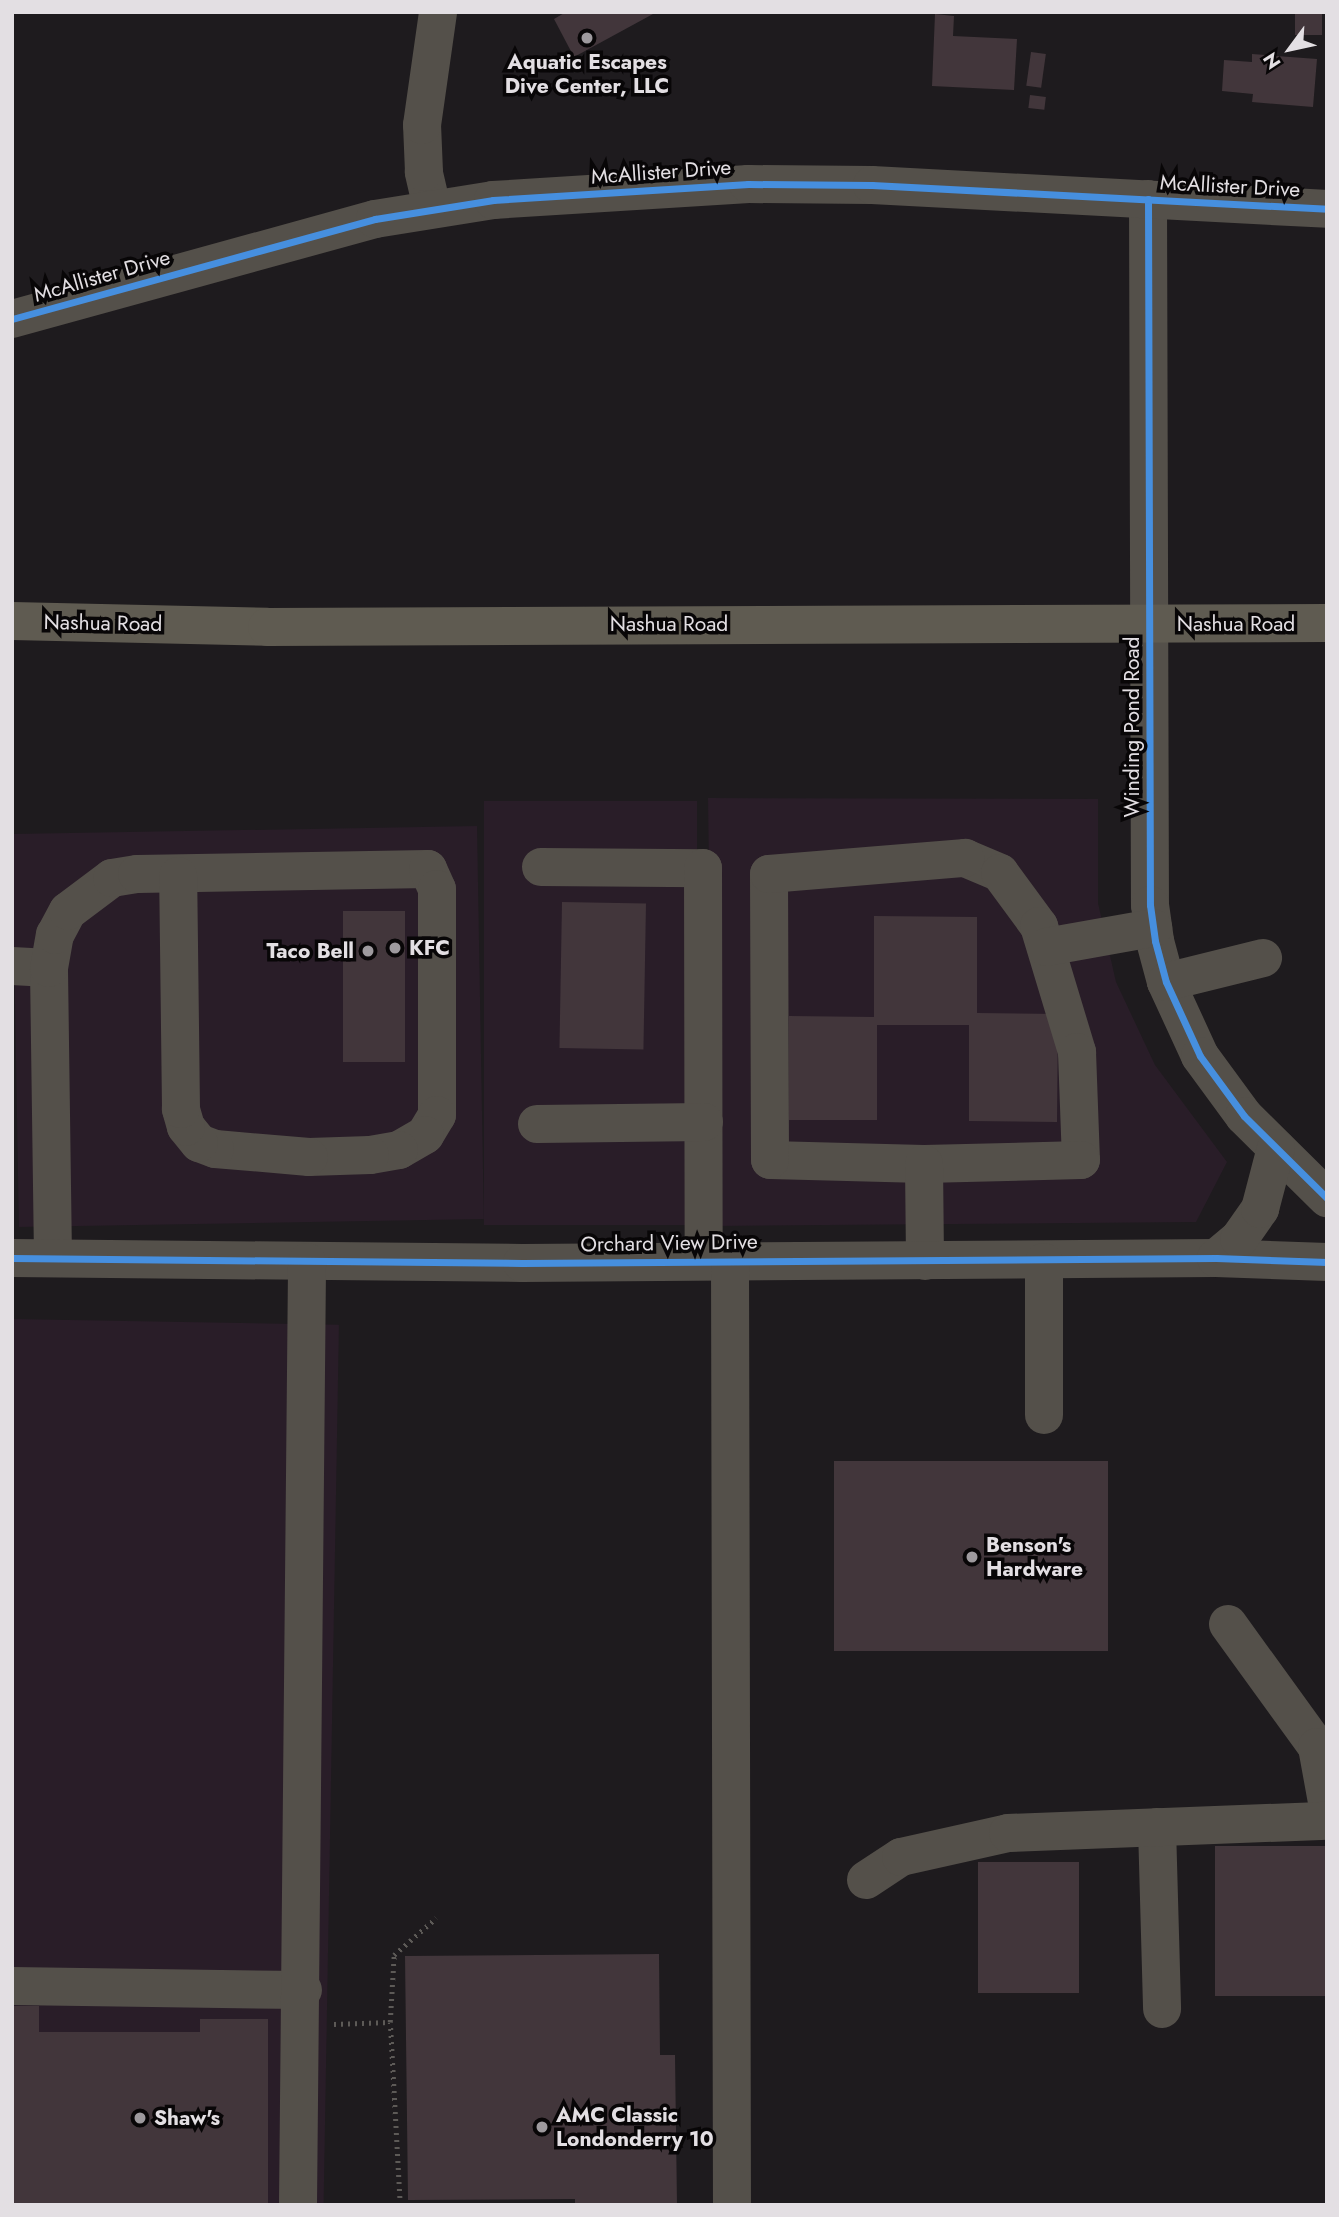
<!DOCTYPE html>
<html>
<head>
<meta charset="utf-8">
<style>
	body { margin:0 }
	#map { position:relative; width:1339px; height:2217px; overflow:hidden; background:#1e1b1e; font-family:Jost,sans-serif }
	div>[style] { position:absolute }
	.commercial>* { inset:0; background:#291d28; transform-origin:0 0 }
	.building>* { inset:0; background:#42363b; transform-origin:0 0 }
	.path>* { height:4.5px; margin-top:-2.25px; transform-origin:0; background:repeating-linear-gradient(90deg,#5d5a57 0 2px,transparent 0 7px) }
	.minor>* { height:38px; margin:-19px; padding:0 19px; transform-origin:19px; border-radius:19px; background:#54504a }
	.major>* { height:38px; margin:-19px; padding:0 19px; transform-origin:19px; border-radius:19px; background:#5f5b51 }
	.cycleway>* { height:7px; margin:-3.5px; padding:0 3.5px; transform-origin:3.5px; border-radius:3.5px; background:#468fdf }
	.dots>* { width:19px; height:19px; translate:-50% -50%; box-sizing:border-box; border:4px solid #080607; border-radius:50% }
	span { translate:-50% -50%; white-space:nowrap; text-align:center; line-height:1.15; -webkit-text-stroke:7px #080607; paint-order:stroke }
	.poi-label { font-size:21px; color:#e3dfe3; font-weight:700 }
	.left { translate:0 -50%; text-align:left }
	.right { translate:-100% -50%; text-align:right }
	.street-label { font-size:21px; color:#e3dfe3 }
	.frame { position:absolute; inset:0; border:14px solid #e3dfe3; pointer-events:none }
	.north { position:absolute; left:1255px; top:14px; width:70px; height:70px; -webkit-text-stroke:5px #080607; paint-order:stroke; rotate:237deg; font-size:19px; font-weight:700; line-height:28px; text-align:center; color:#e3dfe3 }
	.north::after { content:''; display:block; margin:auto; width:24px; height:32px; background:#e3dfe3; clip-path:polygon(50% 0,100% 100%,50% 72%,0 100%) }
</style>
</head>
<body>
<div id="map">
	<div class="commercial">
		<i style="clip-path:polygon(708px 798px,1098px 799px,1098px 903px,1116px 982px,1155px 1065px,1227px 1162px,1196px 1222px,714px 1226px)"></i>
		<i style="left:697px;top:801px;width:424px;height:213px;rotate:90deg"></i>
		<i style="left:477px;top:826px;width:393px;height:465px;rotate:89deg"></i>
		<i style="left:12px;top:1319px;width:327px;height:886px;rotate:1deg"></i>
	</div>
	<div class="building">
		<i style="clip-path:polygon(566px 12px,652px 12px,653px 14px,574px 57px,554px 19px)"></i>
		<i style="left:1295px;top:12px;width:27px;height:23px"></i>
		<i style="clip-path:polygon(935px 14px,954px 16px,953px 36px,1017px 39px,1014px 90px,932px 86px)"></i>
		<i style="left:1031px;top:52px;width:15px;height:34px;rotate:8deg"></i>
		<i style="clip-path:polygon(1252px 54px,1317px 59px,1313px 107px,1252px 102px,1253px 94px,1222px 91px,1224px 60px,1252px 62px)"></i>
		<i style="left:1030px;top:95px;width:16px;height:13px;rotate:7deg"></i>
		<i style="left:562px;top:902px;width:84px;height:146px;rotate:1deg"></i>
		<i style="left:343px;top:911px;width:62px;height:151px"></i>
		<i style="clip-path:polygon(874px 916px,977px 917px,977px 1013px,1058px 1014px,1057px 1122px,969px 1121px,969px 1025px,877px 1025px,877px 1120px,789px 1120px,789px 1016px,874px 1017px)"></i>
		<i style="left:1108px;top:1461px;width:190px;height:274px;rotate:90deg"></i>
		<i style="left:1215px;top:1846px;width:112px;height:150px"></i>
		<i style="left:1079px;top:1862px;width:131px;height:101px;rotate:90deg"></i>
		<i style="clip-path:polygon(659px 1954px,660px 2055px,675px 2055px,677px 2205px,575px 2205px,575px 2199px,408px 2200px,405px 1956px)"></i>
		<i style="clip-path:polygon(12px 2006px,39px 2006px,39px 2032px,200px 2032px,200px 2019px,268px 2019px,268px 2205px,12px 2205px)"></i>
	</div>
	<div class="path">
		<i style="left:334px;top:2024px;width:56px;rotate:-2deg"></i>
		<i style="left:400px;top:2205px;width:183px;rotate:-93.1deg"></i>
		<i style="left:390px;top:2022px;width:67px;rotate:-86.6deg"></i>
		<i style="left:394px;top:1955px;width:56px;rotate:-41.4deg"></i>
	</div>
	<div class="minor">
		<i style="left:1148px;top:199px;width:706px;rotate:89.84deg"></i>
		<i style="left:1150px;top:905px;width:36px;rotate:82deg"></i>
		<i style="left:1155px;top:941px;width:42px;rotate:75deg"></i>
		<i style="left:1166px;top:982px;width:81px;rotate:65.3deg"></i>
		<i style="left:1200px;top:1056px;width:74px;rotate:53.7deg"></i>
		<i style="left:1244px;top:1116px;width:117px;rotate:44.7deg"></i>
		<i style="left:432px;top:208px;width:37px;rotate:-103deg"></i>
		<i style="left:424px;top:172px;width:47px;rotate:-92.4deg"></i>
		<i style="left:422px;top:125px;width:114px;rotate:-81.9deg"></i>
		<i style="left:12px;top:319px;width:377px;rotate:-15.4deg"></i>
		<i style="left:375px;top:219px;width:120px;rotate:-9.1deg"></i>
		<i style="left:493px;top:200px;width:256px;rotate:-3.6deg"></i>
		<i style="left:748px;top:184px;width:124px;rotate:0.5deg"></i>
		<i style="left:872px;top:185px;width:456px;rotate:3deg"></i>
		<i style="left:965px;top:858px;width:38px;rotate:23deg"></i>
		<i style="left:1000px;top:873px;width:66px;rotate:53.7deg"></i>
		<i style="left:1039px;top:926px;width:132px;rotate:73.2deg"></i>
		<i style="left:1077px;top:1052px;width:108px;rotate:87.9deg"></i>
		<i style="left:1081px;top:1160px;width:157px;rotate:178.5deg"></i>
		<i style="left:924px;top:1164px;width:154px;rotate:-178.5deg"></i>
		<i style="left:770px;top:1160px;width:286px;rotate:-90.2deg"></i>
		<i style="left:769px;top:874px;width:197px;rotate:-4.7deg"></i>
		<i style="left:541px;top:867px;width:162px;rotate:0.4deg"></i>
		<i style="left:703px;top:868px;width:391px;rotate:89.9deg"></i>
		<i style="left:1046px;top:947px;width:109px;rotate:-10.1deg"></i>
		<i style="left:12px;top:966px;width:37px;rotate:3deg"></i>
		<i style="left:1166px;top:982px;width:100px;rotate:-13.9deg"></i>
		<i style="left:537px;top:1124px;width:167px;rotate:-0.7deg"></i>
		<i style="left:924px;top:1164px;width:97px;rotate:89.4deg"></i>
		<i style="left:53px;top:1257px;width:289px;rotate:-90.8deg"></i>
		<i style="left:49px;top:968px;width:34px;rotate:-80deg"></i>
		<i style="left:55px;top:935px;width:27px;rotate:-62deg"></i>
		<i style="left:68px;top:911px;width:55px;rotate:-36.9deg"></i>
		<i style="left:112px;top:878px;width:25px;rotate:-9deg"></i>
		<i style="left:137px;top:874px;width:291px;rotate:-1deg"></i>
		<i style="left:428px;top:869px;width:22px;rotate:66deg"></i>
		<i style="left:437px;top:889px;width:226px;rotate:90deg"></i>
		<i style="left:437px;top:1115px;width:23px;rotate:121deg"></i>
		<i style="left:425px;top:1135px;width:30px;rotate:150deg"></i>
		<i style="left:399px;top:1150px;width:29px;rotate:170deg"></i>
		<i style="left:370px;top:1155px;width:61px;rotate:178.1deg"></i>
		<i style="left:309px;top:1157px;width:94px;rotate:-175.1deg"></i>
		<i style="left:215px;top:1149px;width:17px;rotate:-159deg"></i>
		<i style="left:199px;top:1143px;width:21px;rotate:-129deg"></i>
		<i style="left:186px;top:1127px;width:19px;rotate:-106deg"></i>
		<i style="left:181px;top:1109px;width:233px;rotate:-90.7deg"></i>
		<i style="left:12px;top:1258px;width:510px;rotate:0.56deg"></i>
		<i style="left:522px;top:1263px;width:694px;rotate:-0.41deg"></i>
		<i style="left:1216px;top:1258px;width:111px;rotate:2.1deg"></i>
		<i style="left:1216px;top:1258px;width:30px;rotate:-40deg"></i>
		<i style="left:1239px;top:1239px;width:37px;rotate:-55deg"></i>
		<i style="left:1260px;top:1209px;width:63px;rotate:-75.3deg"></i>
		<i style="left:730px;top:1260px;width:945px;rotate:89.88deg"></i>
		<i style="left:1044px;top:1262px;width:153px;rotate:90deg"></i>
		<i style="left:1228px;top:1624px;width:152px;rotate:54.1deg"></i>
		<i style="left:1317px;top:1747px;width:56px;rotate:79.7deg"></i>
		<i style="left:1157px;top:1827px;width:182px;rotate:88.4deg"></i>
		<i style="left:866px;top:1880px;width:42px;rotate:-33.3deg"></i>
		<i style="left:901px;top:1857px;width:110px;rotate:-12.6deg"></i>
		<i style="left:1008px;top:1833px;width:319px;rotate:-2.2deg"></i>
		<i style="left:12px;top:1986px;width:291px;rotate:0.8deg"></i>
		<i style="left:298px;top:2205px;width:943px;rotate:-89.45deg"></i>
	</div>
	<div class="major">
		<i style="left:12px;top:621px;width:255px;rotate:1.3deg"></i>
		<i style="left:267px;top:627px;width:1060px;rotate:-0.22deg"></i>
	</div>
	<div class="cycleway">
		<i style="left:1148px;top:199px;width:706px;rotate:89.84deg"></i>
		<i style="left:1150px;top:905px;width:36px;rotate:82deg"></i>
		<i style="left:1155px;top:941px;width:42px;rotate:75deg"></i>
		<i style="left:1166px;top:982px;width:81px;rotate:65.3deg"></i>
		<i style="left:1200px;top:1056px;width:74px;rotate:53.7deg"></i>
		<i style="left:1244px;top:1116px;width:117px;rotate:44.7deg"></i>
		<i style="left:12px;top:319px;width:377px;rotate:-15.4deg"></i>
		<i style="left:375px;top:219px;width:120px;rotate:-9.1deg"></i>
		<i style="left:493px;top:200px;width:256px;rotate:-3.6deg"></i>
		<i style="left:748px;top:184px;width:124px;rotate:0.5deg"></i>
		<i style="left:872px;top:185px;width:456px;rotate:3deg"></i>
		<i style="left:12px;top:1258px;width:510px;rotate:0.56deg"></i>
		<i style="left:522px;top:1263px;width:694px;rotate:-0.41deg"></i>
		<i style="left:1216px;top:1258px;width:111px;rotate:2.1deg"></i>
	</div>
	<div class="dots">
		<i style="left:587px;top:38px;background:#9e9a9e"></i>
		<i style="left:395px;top:948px;background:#9e9a9e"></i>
		<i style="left:368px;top:951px;background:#9e9a9e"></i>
		<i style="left:972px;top:1557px;background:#9e9a9e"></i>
		<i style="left:140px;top:2118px;background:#9e9a9e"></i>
		<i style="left:542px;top:2127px;background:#9e9a9e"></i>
	</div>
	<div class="poi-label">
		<span style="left:587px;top:74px">Aquatic Escapes<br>Dive Center, LLC</span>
		<span class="left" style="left:409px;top:948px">KFC</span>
		<span class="right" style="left:354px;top:951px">Taco Bell</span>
		<span class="left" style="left:986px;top:1557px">Benson's<br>Hardware</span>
		<span class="left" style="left:556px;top:2127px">AMC Classic<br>Londonderry 10</span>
		<span class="left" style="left:154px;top:2118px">Shaw's</span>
	</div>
	<div class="street-label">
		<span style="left:661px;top:172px;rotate:-4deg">McAllister Drive</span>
		<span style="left:1230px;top:186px;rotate:3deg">McAllister Drive</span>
		<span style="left:102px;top:276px;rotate:-16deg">McAllister Drive</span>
		<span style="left:103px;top:623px;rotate:1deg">Nashua Road</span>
		<span style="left:669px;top:624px">Nashua Road</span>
		<span style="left:1236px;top:624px">Nashua Road</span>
		<span style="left:1132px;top:727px;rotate:-90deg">Winding Pond Road</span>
		<span style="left:669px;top:1243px;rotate:-1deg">Orchard View Drive</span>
	</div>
	<div class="frame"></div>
	<div class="north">N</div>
</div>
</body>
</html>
